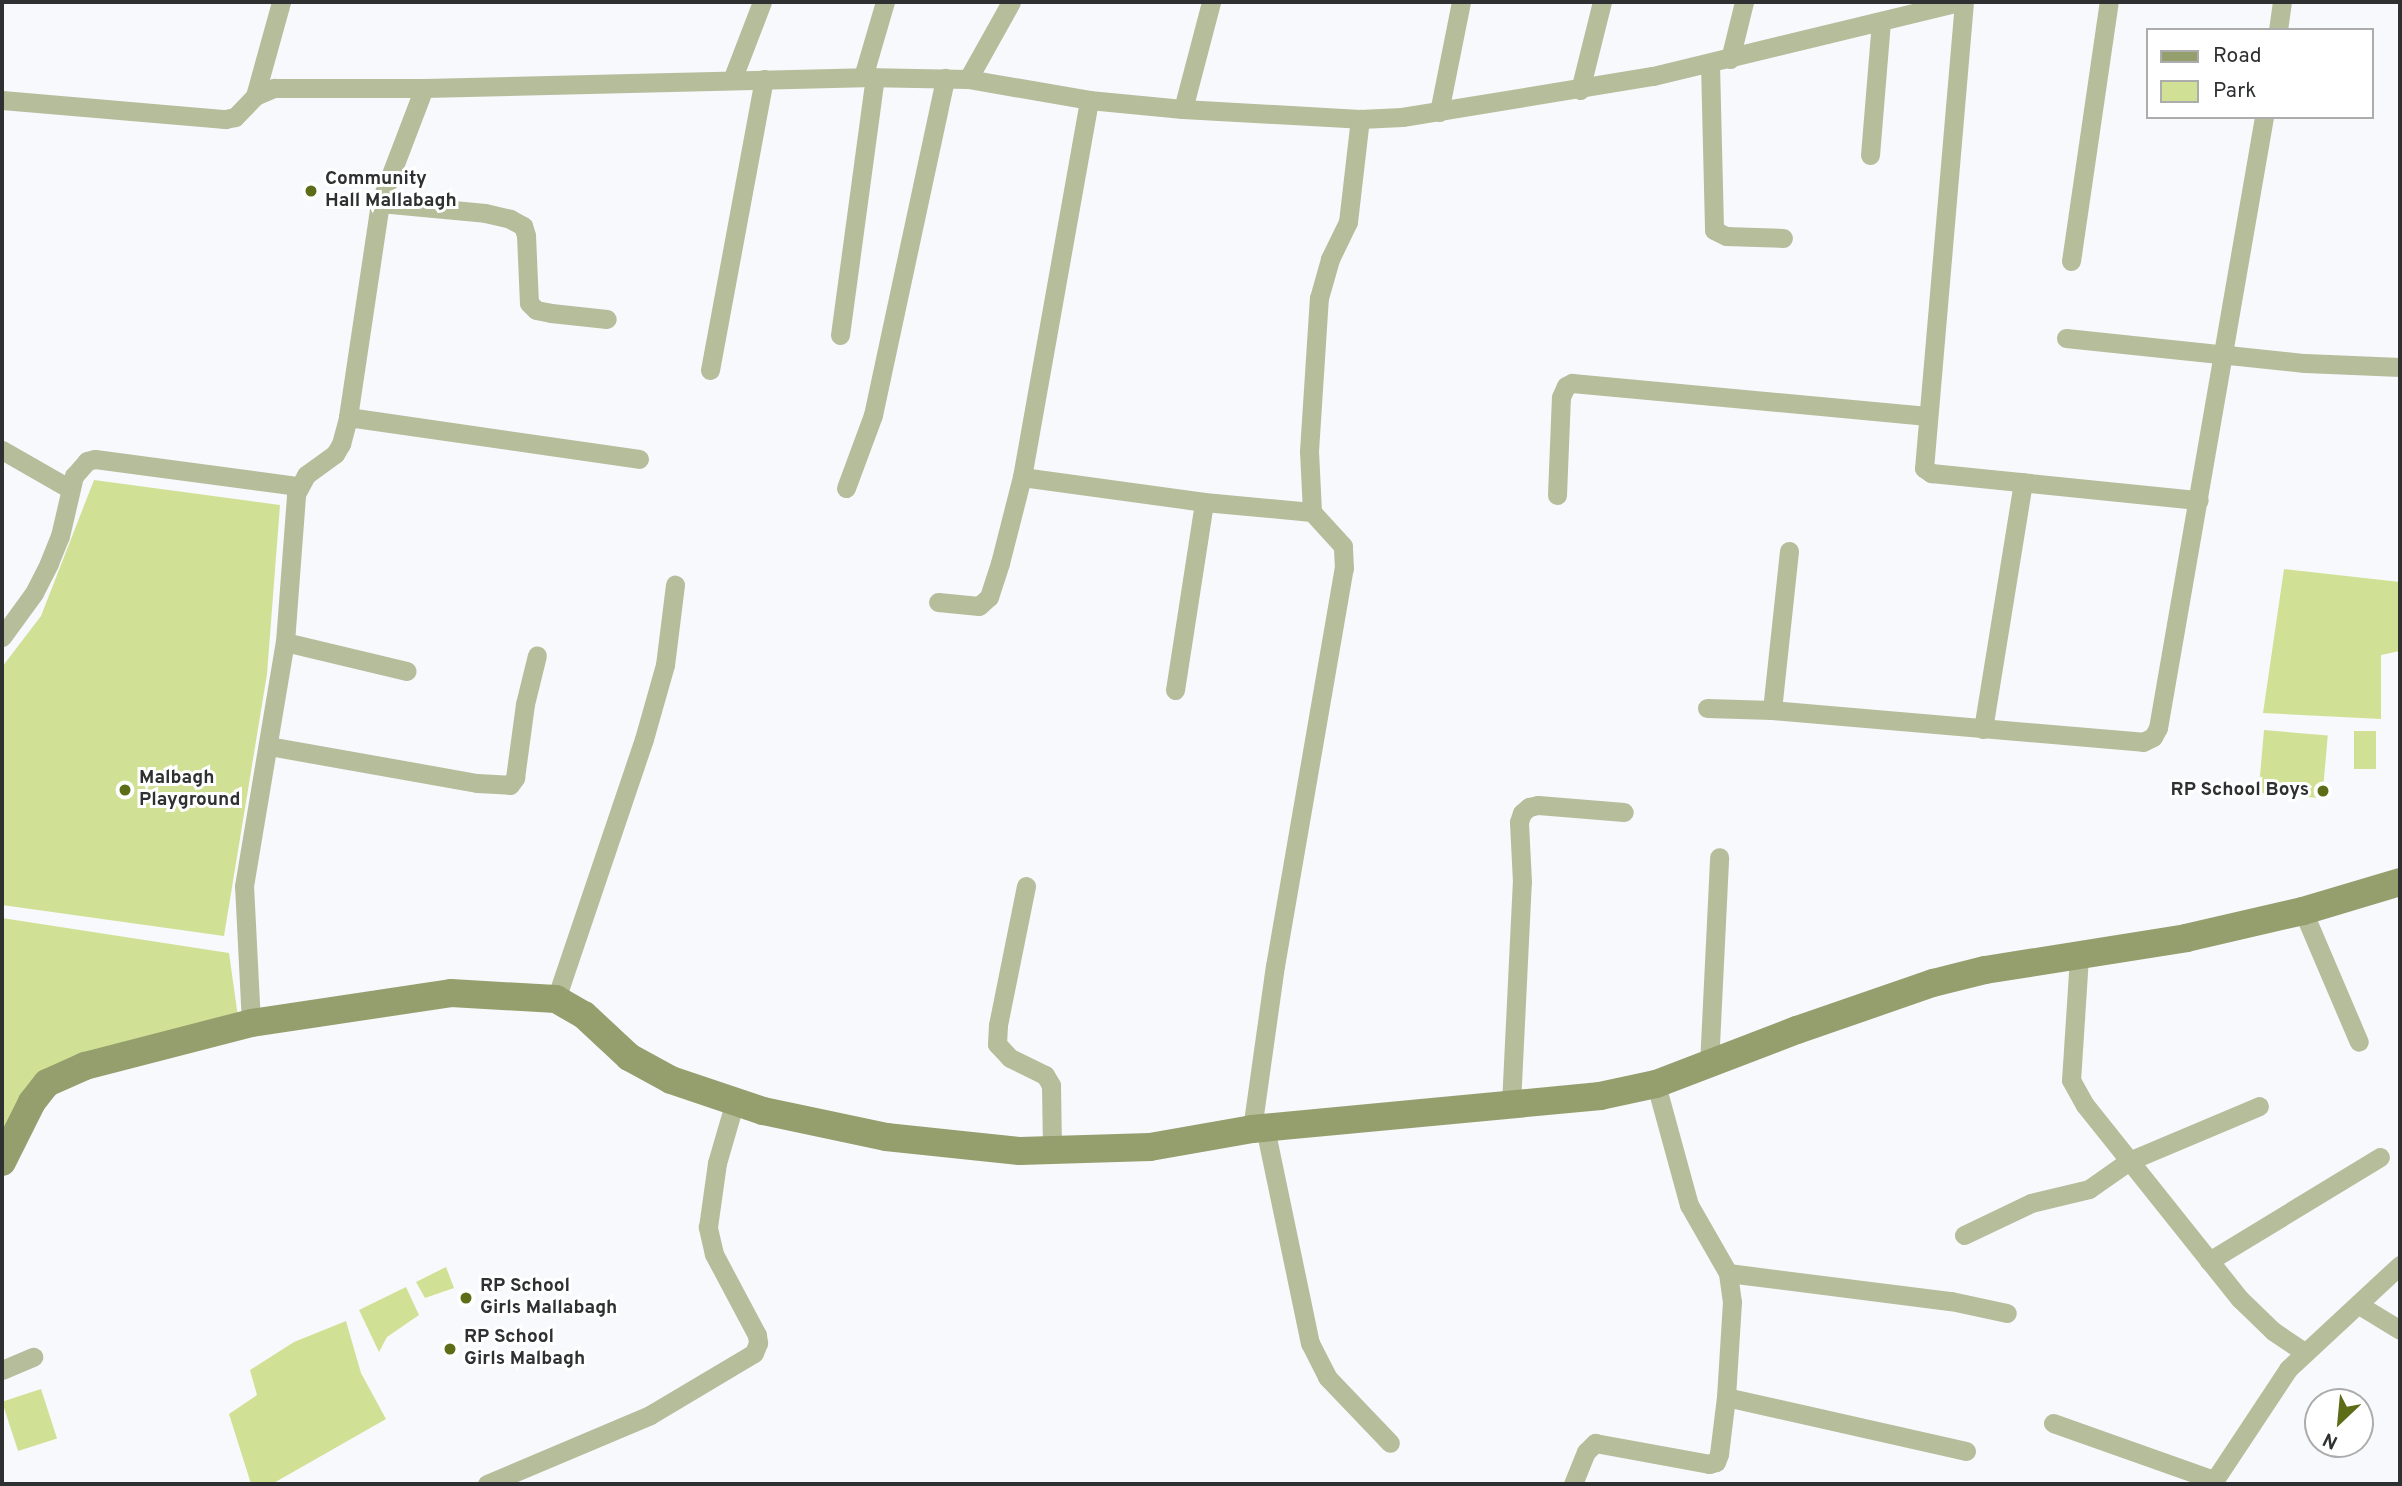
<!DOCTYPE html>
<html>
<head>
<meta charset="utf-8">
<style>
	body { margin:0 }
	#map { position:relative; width:2402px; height:1486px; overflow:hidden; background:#f7f9fd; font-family:Overpass,sans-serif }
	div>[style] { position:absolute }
	.green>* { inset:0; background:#d0e195; transform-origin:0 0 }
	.street>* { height:19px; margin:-9.5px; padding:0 9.5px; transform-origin:9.5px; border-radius:9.5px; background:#b5bd9b }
	.secondary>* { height:28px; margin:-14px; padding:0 14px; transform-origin:14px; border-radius:14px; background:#949f6d }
	.dots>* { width:19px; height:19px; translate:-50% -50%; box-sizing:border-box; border:4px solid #fff; border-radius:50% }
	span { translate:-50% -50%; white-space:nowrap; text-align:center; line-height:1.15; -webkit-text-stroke:6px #fff; paint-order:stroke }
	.poi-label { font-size:19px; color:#2f3031; font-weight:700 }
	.left { translate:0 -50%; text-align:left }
	.right { translate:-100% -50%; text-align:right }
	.frame { position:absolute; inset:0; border:4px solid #2f3031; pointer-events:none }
	.legend { position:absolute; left:2146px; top:28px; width:228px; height:91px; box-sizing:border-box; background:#fff; border:2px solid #acacad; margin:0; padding:9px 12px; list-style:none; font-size:21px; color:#2f3031 }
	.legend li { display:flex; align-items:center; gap:14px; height:35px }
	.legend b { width:35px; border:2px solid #acacad }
	.north { position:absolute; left:2304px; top:1388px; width:70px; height:70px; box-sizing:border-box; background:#fff; border:2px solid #acacad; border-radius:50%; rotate:206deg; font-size:19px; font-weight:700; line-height:28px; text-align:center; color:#2f3031 }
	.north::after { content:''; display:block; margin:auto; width:24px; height:32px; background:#5d6c16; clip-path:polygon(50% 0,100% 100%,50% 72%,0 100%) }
</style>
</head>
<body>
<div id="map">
	<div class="green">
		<i style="clip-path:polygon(94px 480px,280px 505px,267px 674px,224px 936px,2px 905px,2px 667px,41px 616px)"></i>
		<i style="clip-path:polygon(2284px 569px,2400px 582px,2400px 651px,2381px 655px,2381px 719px,2263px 713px)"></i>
		<i style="left:2264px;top:730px;width:64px;height:63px;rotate:5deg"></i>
		<i style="left:2354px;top:731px;width:22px;height:38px"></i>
		<i style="clip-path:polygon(2px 918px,229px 953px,238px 1017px,72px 1059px,2px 1135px)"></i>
		<i style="clip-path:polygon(446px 1267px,454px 1288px,425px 1298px,416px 1282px)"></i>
		<i style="clip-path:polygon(406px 1287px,419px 1315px,387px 1337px,379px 1352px,359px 1310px)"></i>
		<i style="clip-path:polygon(346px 1321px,361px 1373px,386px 1419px,272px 1484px,251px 1484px,229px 1414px,257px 1395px,250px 1370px,294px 1342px)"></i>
		<i style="left:41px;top:1389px;width:52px;height:41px;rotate:72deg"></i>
	</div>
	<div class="street">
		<i style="left:1964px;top:2px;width:468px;rotate:94.9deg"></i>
		<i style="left:1924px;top:468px;width:9px;rotate:36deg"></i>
		<i style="left:1931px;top:473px;width:269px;rotate:5.8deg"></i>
		<i style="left:2278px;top:30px;width:28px;rotate:-82deg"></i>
		<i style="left:1730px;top:59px;width:59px;rotate:-76.2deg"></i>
		<i style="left:1710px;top:64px;width:166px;rotate:88.6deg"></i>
		<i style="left:1714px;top:230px;width:13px;rotate:27deg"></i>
		<i style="left:1726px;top:236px;width:57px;rotate:2deg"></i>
		<i style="left:863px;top:77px;width:78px;rotate:-73.7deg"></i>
		<i style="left:968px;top:79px;width:88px;rotate:-60.8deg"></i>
		<i style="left:732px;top:80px;width:84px;rotate:-69deg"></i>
		<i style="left:1580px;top:90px;width:91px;rotate:-76deg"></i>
		<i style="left:255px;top:96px;width:98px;rotate:-74.5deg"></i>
		<i style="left:2px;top:100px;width:224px;rotate:4.9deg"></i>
		<i style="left:225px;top:119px;width:10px;rotate:-11deg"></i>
		<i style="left:235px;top:117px;width:29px;rotate:-46deg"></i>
		<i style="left:255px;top:96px;width:21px;rotate:-23deg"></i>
		<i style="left:274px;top:88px;width:150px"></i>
		<i style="left:424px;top:88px;width:439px;rotate:-1.4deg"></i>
		<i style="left:863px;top:77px;width:105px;rotate:1.1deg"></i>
		<i style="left:968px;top:79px;width:123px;rotate:9.8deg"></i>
		<i style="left:1089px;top:100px;width:94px;rotate:5.5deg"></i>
		<i style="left:1183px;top:109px;width:177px;rotate:3.2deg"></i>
		<i style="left:1360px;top:119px;width:42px;rotate:-2.7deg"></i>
		<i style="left:1402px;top:117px;width:254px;rotate:-9.3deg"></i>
		<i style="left:1653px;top:76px;width:316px;rotate:-13.6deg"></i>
		<i style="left:1183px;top:109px;width:111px;rotate:-75.3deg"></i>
		<i style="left:1439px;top:112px;width:112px;rotate:-78.7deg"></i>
		<i style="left:1870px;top:155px;width:133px;rotate:-85.3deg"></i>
		<i style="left:380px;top:203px;width:105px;rotate:5.4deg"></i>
		<i style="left:485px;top:213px;width:26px;rotate:13deg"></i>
		<i style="left:510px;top:219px;width:15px;rotate:28deg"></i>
		<i style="left:523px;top:226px;width:9px;rotate:72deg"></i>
		<i style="left:526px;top:235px;width:68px;rotate:87.5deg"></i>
		<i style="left:529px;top:303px;width:10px;rotate:45deg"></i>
		<i style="left:536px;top:310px;width:15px;rotate:11deg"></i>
		<i style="left:551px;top:313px;width:56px;rotate:6.1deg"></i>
		<i style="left:2071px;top:261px;width:262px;rotate:-81.7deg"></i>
		<i style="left:840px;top:335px;width:260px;rotate:-82.3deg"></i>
		<i style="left:2066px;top:338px;width:240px;rotate:6deg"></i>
		<i style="left:2305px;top:363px;width:95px;rotate:2.4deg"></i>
		<i style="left:710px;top:370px;width:296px;rotate:-79.5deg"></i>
		<i style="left:348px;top:417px;width:294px;rotate:8.2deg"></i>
		<i style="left:2px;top:450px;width:78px;rotate:29.8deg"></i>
		<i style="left:1022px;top:477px;width:184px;rotate:7.8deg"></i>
		<i style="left:1204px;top:502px;width:108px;rotate:5.3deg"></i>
		<i style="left:846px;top:488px;width:78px;rotate:-69.7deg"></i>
		<i style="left:873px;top:415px;width:345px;rotate:-77.9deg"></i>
		<i style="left:1557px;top:495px;width:98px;rotate:-87.7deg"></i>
		<i style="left:1561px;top:397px;width:12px;rotate:-66deg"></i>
		<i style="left:1566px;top:386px;width:7px;rotate:-27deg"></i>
		<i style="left:1572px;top:383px;width:357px;rotate:5.3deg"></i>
		<i style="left:938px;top:602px;width:41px;rotate:5.6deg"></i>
		<i style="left:979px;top:606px;width:13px;rotate:-42deg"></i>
		<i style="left:989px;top:597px;width:36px;rotate:-72deg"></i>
		<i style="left:1000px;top:563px;width:89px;rotate:-75.7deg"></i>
		<i style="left:1022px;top:477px;width:383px;rotate:-79.9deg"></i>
		<i style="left:2px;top:637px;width:54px;rotate:-54deg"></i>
		<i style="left:34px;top:593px;width:34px;rotate:-63deg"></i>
		<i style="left:49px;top:563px;width:29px;rotate:-68deg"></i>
		<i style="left:60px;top:536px;width:62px;rotate:-76.9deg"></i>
		<i style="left:74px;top:476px;width:20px;rotate:-49deg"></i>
		<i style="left:87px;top:461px;width:8px;rotate:-14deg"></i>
		<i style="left:95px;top:459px;width:205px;rotate:7.6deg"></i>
		<i style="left:285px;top:642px;width:125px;rotate:13.4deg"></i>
		<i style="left:1175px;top:690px;width:190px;rotate:-81.2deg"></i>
		<i style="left:1707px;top:708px;width:65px;rotate:1.8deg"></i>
		<i style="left:1772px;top:710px;width:372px;rotate:4.9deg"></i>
		<i style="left:2143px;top:742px;width:11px;rotate:-27deg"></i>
		<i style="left:2153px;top:737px;width:10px;rotate:-61deg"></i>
		<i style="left:2158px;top:728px;width:620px;rotate:-80.16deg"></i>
		<i style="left:1772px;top:710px;width:160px;rotate:-83.9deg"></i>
		<i style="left:1983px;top:729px;width:250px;rotate:-80.8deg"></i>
		<i style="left:269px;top:746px;width:211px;rotate:10.1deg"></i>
		<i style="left:477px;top:783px;width:33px;rotate:3deg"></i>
		<i style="left:510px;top:785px;width:9px;rotate:-54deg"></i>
		<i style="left:515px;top:778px;width:75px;rotate:-82.3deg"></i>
		<i style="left:525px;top:704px;width:50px;rotate:-76.2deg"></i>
		<i style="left:1026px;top:886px;width:142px;rotate:101.4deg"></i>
		<i style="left:998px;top:1025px;width:19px;rotate:93deg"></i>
		<i style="left:997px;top:1044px;width:19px;rotate:47deg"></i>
		<i style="left:1010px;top:1058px;width:39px;rotate:26deg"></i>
		<i style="left:1045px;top:1075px;width:12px;rotate:59deg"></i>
		<i style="left:1051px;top:1085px;width:66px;rotate:89.1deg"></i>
		<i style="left:2303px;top:911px;width:142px;rotate:66.9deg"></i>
		<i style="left:2079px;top:957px;width:123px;rotate:93.7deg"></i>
		<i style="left:2071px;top:1080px;width:29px;rotate:61deg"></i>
		<i style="left:2085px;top:1105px;width:248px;rotate:51.4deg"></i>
		<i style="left:2240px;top:1299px;width:46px;rotate:44.1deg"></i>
		<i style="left:2273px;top:1331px;width:37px;rotate:34deg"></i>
		<i style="left:556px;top:999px;width:274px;rotate:-71.3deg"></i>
		<i style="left:644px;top:739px;width:77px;rotate:-74.2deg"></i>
		<i style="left:665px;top:665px;width:81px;rotate:-82.9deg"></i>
		<i style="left:251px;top:1023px;width:137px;rotate:-92.9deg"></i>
		<i style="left:244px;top:886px;width:247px;rotate:-80.5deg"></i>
		<i style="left:285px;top:642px;width:148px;rotate:-85.7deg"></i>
		<i style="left:296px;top:494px;width:21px;rotate:-62deg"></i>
		<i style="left:306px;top:475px;width:36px;rotate:-36deg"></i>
		<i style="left:335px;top:454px;width:12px;rotate:-59deg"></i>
		<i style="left:341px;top:444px;width:28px;rotate:-75deg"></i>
		<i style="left:348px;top:417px;width:216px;rotate:-81.5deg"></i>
		<i style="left:380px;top:203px;width:123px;rotate:-69.1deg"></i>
		<i style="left:1709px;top:1065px;width:208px;rotate:-87.2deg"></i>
		<i style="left:1511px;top:1104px;width:222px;rotate:-87.2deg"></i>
		<i style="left:1522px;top:882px;width:60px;rotate:-92.9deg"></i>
		<i style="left:1519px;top:822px;width:9px;rotate:-72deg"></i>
		<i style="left:1522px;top:813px;width:9px;rotate:-41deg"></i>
		<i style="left:1529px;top:807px;width:9px;rotate:-13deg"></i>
		<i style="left:1538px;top:805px;width:86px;rotate:4.7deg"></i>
		<i style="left:1265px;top:1128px;width:220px;rotate:78.2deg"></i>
		<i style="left:1310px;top:1343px;width:38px;rotate:63deg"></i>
		<i style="left:1327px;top:1377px;width:91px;rotate:46.3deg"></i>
		<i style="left:1252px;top:1129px;width:165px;rotate:-82deg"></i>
		<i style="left:1275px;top:966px;width:404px;rotate:-80.2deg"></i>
		<i style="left:1344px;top:568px;width:22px;rotate:-93deg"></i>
		<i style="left:1343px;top:546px;width:46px;rotate:-132.4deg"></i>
		<i style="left:1312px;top:512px;width:61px;rotate:-92.8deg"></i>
		<i style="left:1309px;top:451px;width:153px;rotate:-86.3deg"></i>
		<i style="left:1319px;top:298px;width:41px;rotate:-74.2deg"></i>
		<i style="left:1330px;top:259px;width:41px;rotate:-64.1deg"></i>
		<i style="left:1348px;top:222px;width:104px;rotate:-83.4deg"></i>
		<i style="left:1964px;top:1235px;width:74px;rotate:-25.5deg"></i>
		<i style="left:2031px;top:1203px;width:60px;rotate:-13.6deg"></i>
		<i style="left:2089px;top:1189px;width:49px;rotate:-35deg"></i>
		<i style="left:2129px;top:1161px;width:141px;rotate:-22.9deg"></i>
		<i style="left:2209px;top:1261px;width:200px;rotate:-31.3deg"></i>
		<i style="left:1728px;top:1273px;width:225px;rotate:7.2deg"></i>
		<i style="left:1951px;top:1301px;width:57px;rotate:12.1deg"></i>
		<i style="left:2359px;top:1305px;width:48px;rotate:31.4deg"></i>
		<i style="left:2px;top:1370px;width:34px;rotate:-23deg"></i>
		<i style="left:1726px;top:1397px;width:246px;rotate:12.7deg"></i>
		<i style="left:2053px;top:1423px;width:171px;rotate:19.5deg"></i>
		<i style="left:487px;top:1484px;width:177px;rotate:-22.9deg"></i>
		<i style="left:650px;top:1415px;width:121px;rotate:-30.8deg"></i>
		<i style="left:754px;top:1353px;width:11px;rotate:-68deg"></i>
		<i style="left:758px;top:1343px;width:8px;rotate:-97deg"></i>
		<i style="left:757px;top:1335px;width:92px;rotate:-118deg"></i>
		<i style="left:714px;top:1254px;width:28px;rotate:-103deg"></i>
		<i style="left:708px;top:1227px;width:65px;rotate:-82deg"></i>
		<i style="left:717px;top:1163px;width:65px;rotate:-73.8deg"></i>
		<i style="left:1573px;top:1484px;width:35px;rotate:-68deg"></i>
		<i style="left:1586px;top:1452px;width:13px;rotate:-45deg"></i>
		<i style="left:1595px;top:1443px;width:116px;rotate:10.4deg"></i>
		<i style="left:1709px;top:1464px;width:7px;rotate:-16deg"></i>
		<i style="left:1716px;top:1462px;width:9px;rotate:-69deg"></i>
		<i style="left:1719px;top:1454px;width:57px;rotate:-83deg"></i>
		<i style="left:1726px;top:1397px;width:95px;rotate:-86.4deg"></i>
		<i style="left:1732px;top:1302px;width:29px;rotate:-98deg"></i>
		<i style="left:1728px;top:1273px;width:78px;rotate:-119.8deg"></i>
		<i style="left:1689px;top:1205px;width:125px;rotate:-105.3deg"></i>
		<i style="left:2212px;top:1484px;width:138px;rotate:-56.5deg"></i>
		<i style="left:2288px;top:1369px;width:153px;rotate:-42.9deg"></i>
	</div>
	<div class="secondary">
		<i style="left:2px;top:1162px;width:67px;rotate:-63.4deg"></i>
		<i style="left:32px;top:1102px;width:24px;rotate:-52deg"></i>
		<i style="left:47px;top:1083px;width:42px;rotate:-24.1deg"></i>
		<i style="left:85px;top:1066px;width:171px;rotate:-14.5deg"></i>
		<i style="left:251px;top:1023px;width:202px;rotate:-8.5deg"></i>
		<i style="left:451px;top:993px;width:105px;rotate:3.3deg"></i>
		<i style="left:556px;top:999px;width:32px;rotate:30deg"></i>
		<i style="left:584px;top:1015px;width:62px;rotate:43deg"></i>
		<i style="left:629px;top:1057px;width:48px;rotate:28.7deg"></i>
		<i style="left:671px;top:1080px;width:97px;rotate:18.6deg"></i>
		<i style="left:763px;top:1111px;width:126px;rotate:11.9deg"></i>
		<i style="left:886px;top:1137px;width:135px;rotate:6deg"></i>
		<i style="left:1020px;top:1151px;width:130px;rotate:-1.8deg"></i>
		<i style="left:1150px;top:1147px;width:104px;rotate:-10deg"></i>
		<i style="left:1252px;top:1129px;width:350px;rotate:-5.4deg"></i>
		<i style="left:1600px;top:1096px;width:57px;rotate:-12.1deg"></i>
		<i style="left:1656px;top:1084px;width:151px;rotate:-21deg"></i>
		<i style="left:1797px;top:1030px;width:144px;rotate:-19.1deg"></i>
		<i style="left:1933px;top:983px;width:54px;rotate:-14deg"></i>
		<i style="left:1985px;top:970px;width:204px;rotate:-9deg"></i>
		<i style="left:2186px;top:938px;width:120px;rotate:-13deg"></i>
		<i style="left:2303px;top:911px;width:101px;rotate:-16.6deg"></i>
	</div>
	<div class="dots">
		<i style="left:311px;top:191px;background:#5d6c16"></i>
		<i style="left:125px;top:790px;background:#5d6c16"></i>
		<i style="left:2323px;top:791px;background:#5d6c16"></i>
		<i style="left:466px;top:1298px;background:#5d6c16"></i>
		<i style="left:450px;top:1349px;background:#5d6c16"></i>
	</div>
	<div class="poi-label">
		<span class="left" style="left:325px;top:191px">Community<br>Hall Mallabagh</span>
		<span class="left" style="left:139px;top:790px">Malbagh<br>Playground</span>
		<span class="right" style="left:2309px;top:791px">RP School Boys</span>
		<span class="left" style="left:480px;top:1298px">RP School<br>Girls Mallabagh</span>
		<span class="left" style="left:464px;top:1349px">RP School<br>Girls Malbagh</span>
	</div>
	<div class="frame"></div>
	<ul class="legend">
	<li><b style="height:9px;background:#949f6d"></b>Road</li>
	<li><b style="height:19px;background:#d0e195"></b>Park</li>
	</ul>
	<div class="north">N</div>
</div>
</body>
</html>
